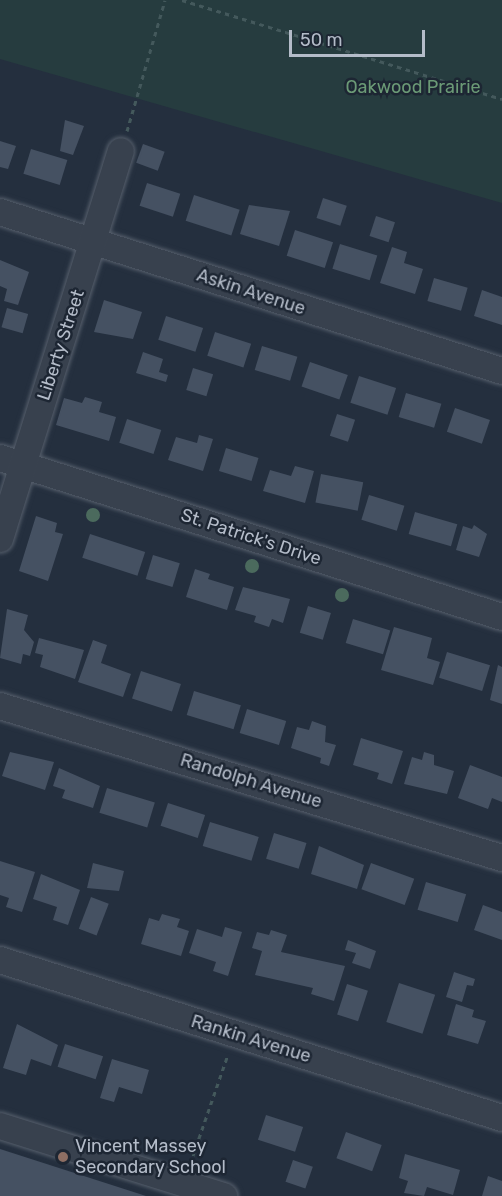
<!DOCTYPE html>
<html>
<head>
<meta charset="utf-8">
<style>
	body { margin:0 }
	#map { position:relative; width:502px; height:1196px; overflow:hidden; background:#242f3e; font-family:Rubik,sans-serif }
	div>[style] { position:absolute }
	.green>* { inset:0; background:#263c3f }
	.building>* { inset:0; background:#455162; transform-origin:0 0 }
	.path>* { height:3px; margin-top:-1.5px; transform-origin:0; background:repeating-linear-gradient(90deg,#44595c 0 4.5px,transparent 0 9px) }
	.roads { filter:drop-shadow(0 0 2px #565f6c) drop-shadow(0 0 2px #565f6c) }
	.minor>* { height:26px; margin:-13px; padding:0 13px; transform-origin:13px; border-radius:13px; background:#38414e }
	.trees>* { width:14px; height:14px; margin:-7px; border-radius:50%; background:#4b6a5d }
	.dots>* { width:16px; height:16px; translate:-50% -50%; box-sizing:border-box; border:3px solid #1d2633; border-radius:50% }
	span { translate:-50% -50%; white-space:nowrap; text-align:center; line-height:1.15; -webkit-text-stroke:5px #1d2633; paint-order:stroke }
	.park-label { font-size:18px; color:#6b9a76 }
	.street-label { font-size:18px; color:#b4bcc9 }
	.poi-label { font-size:18px; color:#b4bcc9 }
	.left { translate:0 -50%; text-align:left }
	.scale { position:absolute; left:289px; top:30px; width:136px; height:27px; box-sizing:border-box; border:3px solid #b4bcc9; border-top:0; padding-left:8px; font-size:18px; line-height:21px; white-space:nowrap; color:#b4bcc9; -webkit-text-stroke:4px #1d2633; paint-order:stroke }
</style>
</head>
<body>
<div id="map">
	<div class="green">
		<i style="clip-path:polygon(0 0,502px 0,502px 203px,0 59px)"></i>
	</div>
	<div class="building">
		<i style="clip-path:polygon(65px 120px,84px 126px,73px 155px,60px 151px)"></i>
		<i style="clip-path:polygon(0 141px,16px 146px,8px 169px,0 167px)"></i>
		<i style="left:143px;top:144px;width:23px;height:20px;rotate:20deg"></i>
		<i style="left:31px;top:149px;width:38px;height:26px;rotate:17deg"></i>
		<i style="left:147px;top:183px;width:35px;height:24px;rotate:18deg"></i>
		<i style="left:194px;top:195px;width:48px;height:27px;rotate:18deg"></i>
		<i style="left:323px;top:198px;width:25px;height:21px;rotate:18deg"></i>
		<i style="clip-path:polygon(249px 205px,290px 211px,279px 246px,240px 234px)"></i>
		<i style="left:376px;top:216px;width:20px;height:21px;rotate:18deg"></i>
		<i style="left:295px;top:230px;width:40px;height:27px;rotate:18deg"></i>
		<i style="left:340px;top:244px;width:39px;height:26px;rotate:17deg"></i>
		<i style="clip-path:polygon(392px 247px,407px 252px,404px 263px,423px 269px,415px 294px,380px 283px)"></i>
		<i style="clip-path:polygon(0 260px,29px 272px,18px 305px,4px 301px,7px 289px,0 286px)"></i>
		<i style="left:434px;top:278px;width:35px;height:24px;rotate:16deg"></i>
		<i style="clip-path:polygon(482px 290px,502px 297px,502px 325px,474px 316px)"></i>
		<i style="clip-path:polygon(104px 300px,142px 312px,133px 339px,94px 332px)"></i>
		<i style="left:7px;top:308px;width:22px;height:20px;rotate:16deg"></i>
		<i style="left:166px;top:316px;width:39px;height:25px;rotate:18deg"></i>
		<i style="left:215px;top:332px;width:38px;height:25px;rotate:18deg"></i>
		<i style="left:262px;top:346px;width:37px;height:25px;rotate:17deg"></i>
		<i style="clip-path:polygon(143px 352px,163px 359px,159px 372px,168px 375px,166px 382px,136px 373px)"></i>
		<i style="left:310px;top:362px;width:40px;height:26px;rotate:19deg"></i>
		<i style="left:193px;top:368px;width:21px;height:23px;rotate:17deg"></i>
		<i style="left:359px;top:376px;width:39px;height:28px;rotate:18deg"></i>
		<i style="left:406px;top:393px;width:37px;height:25px;rotate:17deg"></i>
		<i style="clip-path:polygon(85px 397px,102px 402px,99px 412px,116px 417px,109px 441px,56px 425px,64px 398px,82px 403px)"></i>
		<i style="left:455px;top:408px;width:37px;height:25px;rotate:19deg"></i>
		<i style="left:337px;top:414px;width:19px;height:23px;rotate:18deg"></i>
		<i style="left:127px;top:419px;width:36px;height:25px;rotate:18deg"></i>
		<i style="clip-path:polygon(199px 435px,213px 439px,203px 471px,168px 460px,176px 437px,197px 443px)"></i>
		<i style="left:226px;top:448px;width:34px;height:24px;rotate:17deg"></i>
		<i style="clip-path:polygon(295px 466px,314px 471px,305px 503px,263px 491px,270px 470px,291px 476px)"></i>
		<i style="left:321px;top:474px;width:43px;height:29px;rotate:11deg"></i>
		<i style="left:369px;top:495px;width:37px;height:26px;rotate:17deg"></i>
		<i style="left:415px;top:512px;width:44px;height:23px;rotate:16deg"></i>
		<i style="clip-path:polygon(36px 516px,57px 523px,55px 532px,63px 534px,48px 581px,19px 571px)"></i>
		<i style="clip-path:polygon(474px 525px,487px 534px,479px 557px,456px 550px,463px 526px,472px 529px)"></i>
		<i style="left:90px;top:534px;width:58px;height:25px;rotate:18deg"></i>
		<i style="left:153px;top:555px;width:28px;height:25px;rotate:17deg"></i>
		<i style="clip-path:polygon(195px 569px,210px 574px,208px 579px,234px 587px,227px 610px,186px 597px)"></i>
		<i style="clip-path:polygon(243px 587px,290px 599px,283px 623px,272px 619px,269px 627px,254px 622px,256px 616px,235px 610px)"></i>
		<i style="left:308px;top:606px;width:24px;height:28px;rotate:17deg"></i>
		<i style="clip-path:polygon(7px 609px,28px 615px,24px 630px,34px 642px,30px 656px,23px 654px,21px 664px,0 658px)"></i>
		<i style="left:353px;top:619px;width:39px;height:25px;rotate:17deg"></i>
		<i style="clip-path:polygon(394px 627px,432px 638px,427px 658px,440px 662px,433px 685px,381px 670px)"></i>
		<i style="clip-path:polygon(39px 638px,84px 650px,75px 679px,40px 667px,43px 655px,35px 653px)"></i>
		<i style="clip-path:polygon(93px 640px,107px 645px,101px 663px,131px 674px,123px 697px,78px 682px)"></i>
		<i style="left:447px;top:652px;width:45px;height:27px;rotate:17deg"></i>
		<i style="clip-path:polygon(498px 665px,502px 667px,502px 704px,490px 700px)"></i>
		<i style="left:141px;top:671px;width:42px;height:29px;rotate:18deg"></i>
		<i style="left:194px;top:691px;width:49px;height:25px;rotate:17deg"></i>
		<i style="left:247px;top:709px;width:41px;height:25px;rotate:17deg"></i>
		<i style="clip-path:polygon(312px 721px,326px 726px,325px 742px,336px 745px,329px 766px,320px 763px,321px 758px,291px 748px,297px 727px,309px 730px)"></i>
		<i style="clip-path:polygon(361px 738px,403px 751px,392px 784px,377px 779px,379px 773px,353px 765px)"></i>
		<i style="clip-path:polygon(10px 752px,54px 762px,45px 790px,2px 776px)"></i>
		<i style="clip-path:polygon(424px 752px,434px 755px,434px 765px,454px 771px,447px 794px,404px 784px,412px 757px,422px 760px)"></i>
		<i style="clip-path:polygon(470px 765px,502px 777px,502px 802px,492px 798px,488px 809px,458px 798px)"></i>
		<i style="clip-path:polygon(59px 768px,100px 786px,93px 808px,62px 798px,65px 790px,53px 786px)"></i>
		<i style="left:107px;top:788px;width:50px;height:26px;rotate:17deg"></i>
		<i style="left:168px;top:803px;width:39px;height:24px;rotate:18deg"></i>
		<i style="left:210px;top:822px;width:51px;height:25px;rotate:17deg"></i>
		<i style="left:274px;top:833px;width:34px;height:27px;rotate:17deg"></i>
		<i style="clip-path:polygon(319px 846px,364px 865px,357px 889px,311px 874px)"></i>
		<i style="clip-path:polygon(0 861px,35px 872px,22px 912px,6px 907px,9px 898px,0 895px)"></i>
		<i style="clip-path:polygon(93px 863px,124px 871px,119px 891px,87px 888px)"></i>
		<i style="left:371px;top:863px;width:46px;height:28px;rotate:20deg"></i>
		<i style="clip-path:polygon(41px 874px,80px 890px,68px 925px,53px 920px,57px 907px,33px 899px)"></i>
		<i style="left:426px;top:882px;width:42px;height:29px;rotate:17deg"></i>
		<i style="left:91px;top:897px;width:19px;height:34px;rotate:21deg"></i>
		<i style="clip-path:polygon(483px 905px,502px 912px,502px 940px,474px 930px)"></i>
		<i style="clip-path:polygon(162px 914px,180px 919px,177px 927px,189px 931px,181px 956px,141px 944px,149px 918px,159px 921px)"></i>
		<i style="clip-path:polygon(225px 927px,242px 932px,228px 976px,213px 971px,216px 962px,189px 953px,197px 929px,222px 937px)"></i>
		<i style="clip-path:polygon(271px 930px,287px 935px,281px 952px,345px 966px,334px 1001px,311px 994px,313px 988px,255px 975px,262px 951px,252px 948px,257px 932px,269px 935px)"></i>
		<i style="clip-path:polygon(348px 940px,376px 951px,370px 969px,352px 963px,356px 953px,345px 950px)"></i>
		<i style="clip-path:polygon(454px 972px,475px 979px,473px 986px,467px 985px,462px 1002px,446px 997px)"></i>
		<i style="left:399px;top:983px;width:38px;height:41px;rotate:18deg"></i>
		<i style="left:347px;top:984px;width:22px;height:32px;rotate:18deg"></i>
		<i style="clip-path:polygon(456px 1004px,474px 1010px,472px 1017px,486px 1021px,478px 1044px,447px 1035px)"></i>
		<i style="clip-path:polygon(17px 1024px,58px 1045px,51px 1066px,31px 1059px,26px 1075px,3px 1068px)"></i>
		<i style="left:65px;top:1044px;width:40px;height:24px;rotate:18deg"></i>
		<i style="clip-path:polygon(112px 1059px,149px 1070px,142px 1094px,119px 1087px,114px 1102px,100px 1098px)"></i>
		<i style="left:266px;top:1115px;width:39px;height:26px;rotate:18deg"></i>
		<i style="left:346px;top:1132px;width:38px;height:28px;rotate:20deg"></i>
		<i style="clip-path:polygon(0 1149px,146px 1196px,0 1196px)"></i>
		<i style="clip-path:polygon(405px 1154px,460px 1170px,453px 1195px,427px 1187px,424px 1196px,404px 1193px,408px 1181px,399px 1178px)"></i>
		<i style="left:293px;top:1160px;width:21px;height:23px;rotate:19deg"></i>
		<i style="clip-path:polygon(488px 1176px,502px 1181px,502px 1196px,482px 1196px)"></i>
	</div>
	<div class="path">
		<i style="left:182px;top:0;width:335px;rotate:17.2deg"></i>
		<i style="left:127px;top:131px;width:136px;rotate:-73.8deg"></i>
		<i style="left:190px;top:1164px;width:116px;rotate:-70.9deg"></i>
	</div>
	<div class="roads">
		<div class="minor">
			<i style="left:0;top:212px;width:527px;rotate:17.57deg"></i>
			<i style="left:0;top:458px;width:527px;rotate:17.57deg"></i>
			<i style="left:0;top:539px;width:406px;rotate:-72.7deg"></i>
			<i style="left:0;top:706px;width:525px;rotate:16.85deg"></i>
			<i style="left:0;top:960px;width:526px;rotate:17.47deg"></i>
			<i style="left:0;top:1126px;width:235px;rotate:17.4deg"></i>
		</div>
	</div>
	<div class="trees">
		<i style="left:93px;top:515px"></i>
		<i style="left:252px;top:566px"></i>
		<i style="left:342px;top:595px"></i>
	</div>
	<div class="dots">
		<i style="left:63px;top:1157px;background:#8d6e63"></i>
	</div>
	<div class="park-label">
		<span style="left:413px;top:87px">Oakwood Prairie</span>
	</div>
	<div class="street-label">
		<span style="left:251px;top:292px;rotate:18deg">Askin Avenue</span>
		<span style="left:61px;top:345px;rotate:-72deg">Liberty Street</span>
		<span style="left:251px;top:537px;rotate:18deg">St. Patrick's Drive</span>
		<span style="left:251px;top:781px;rotate:17deg">Randolph Avenue</span>
		<span style="left:251px;top:1039px;rotate:17deg">Rankin Avenue</span>
	</div>
	<div class="poi-label">
		<span class="left" style="left:75px;top:1157px">Vincent Massey<br>Secondary School</span>
	</div>
	<div class="scale">50 m</div>
</div>
</body>
</html>
